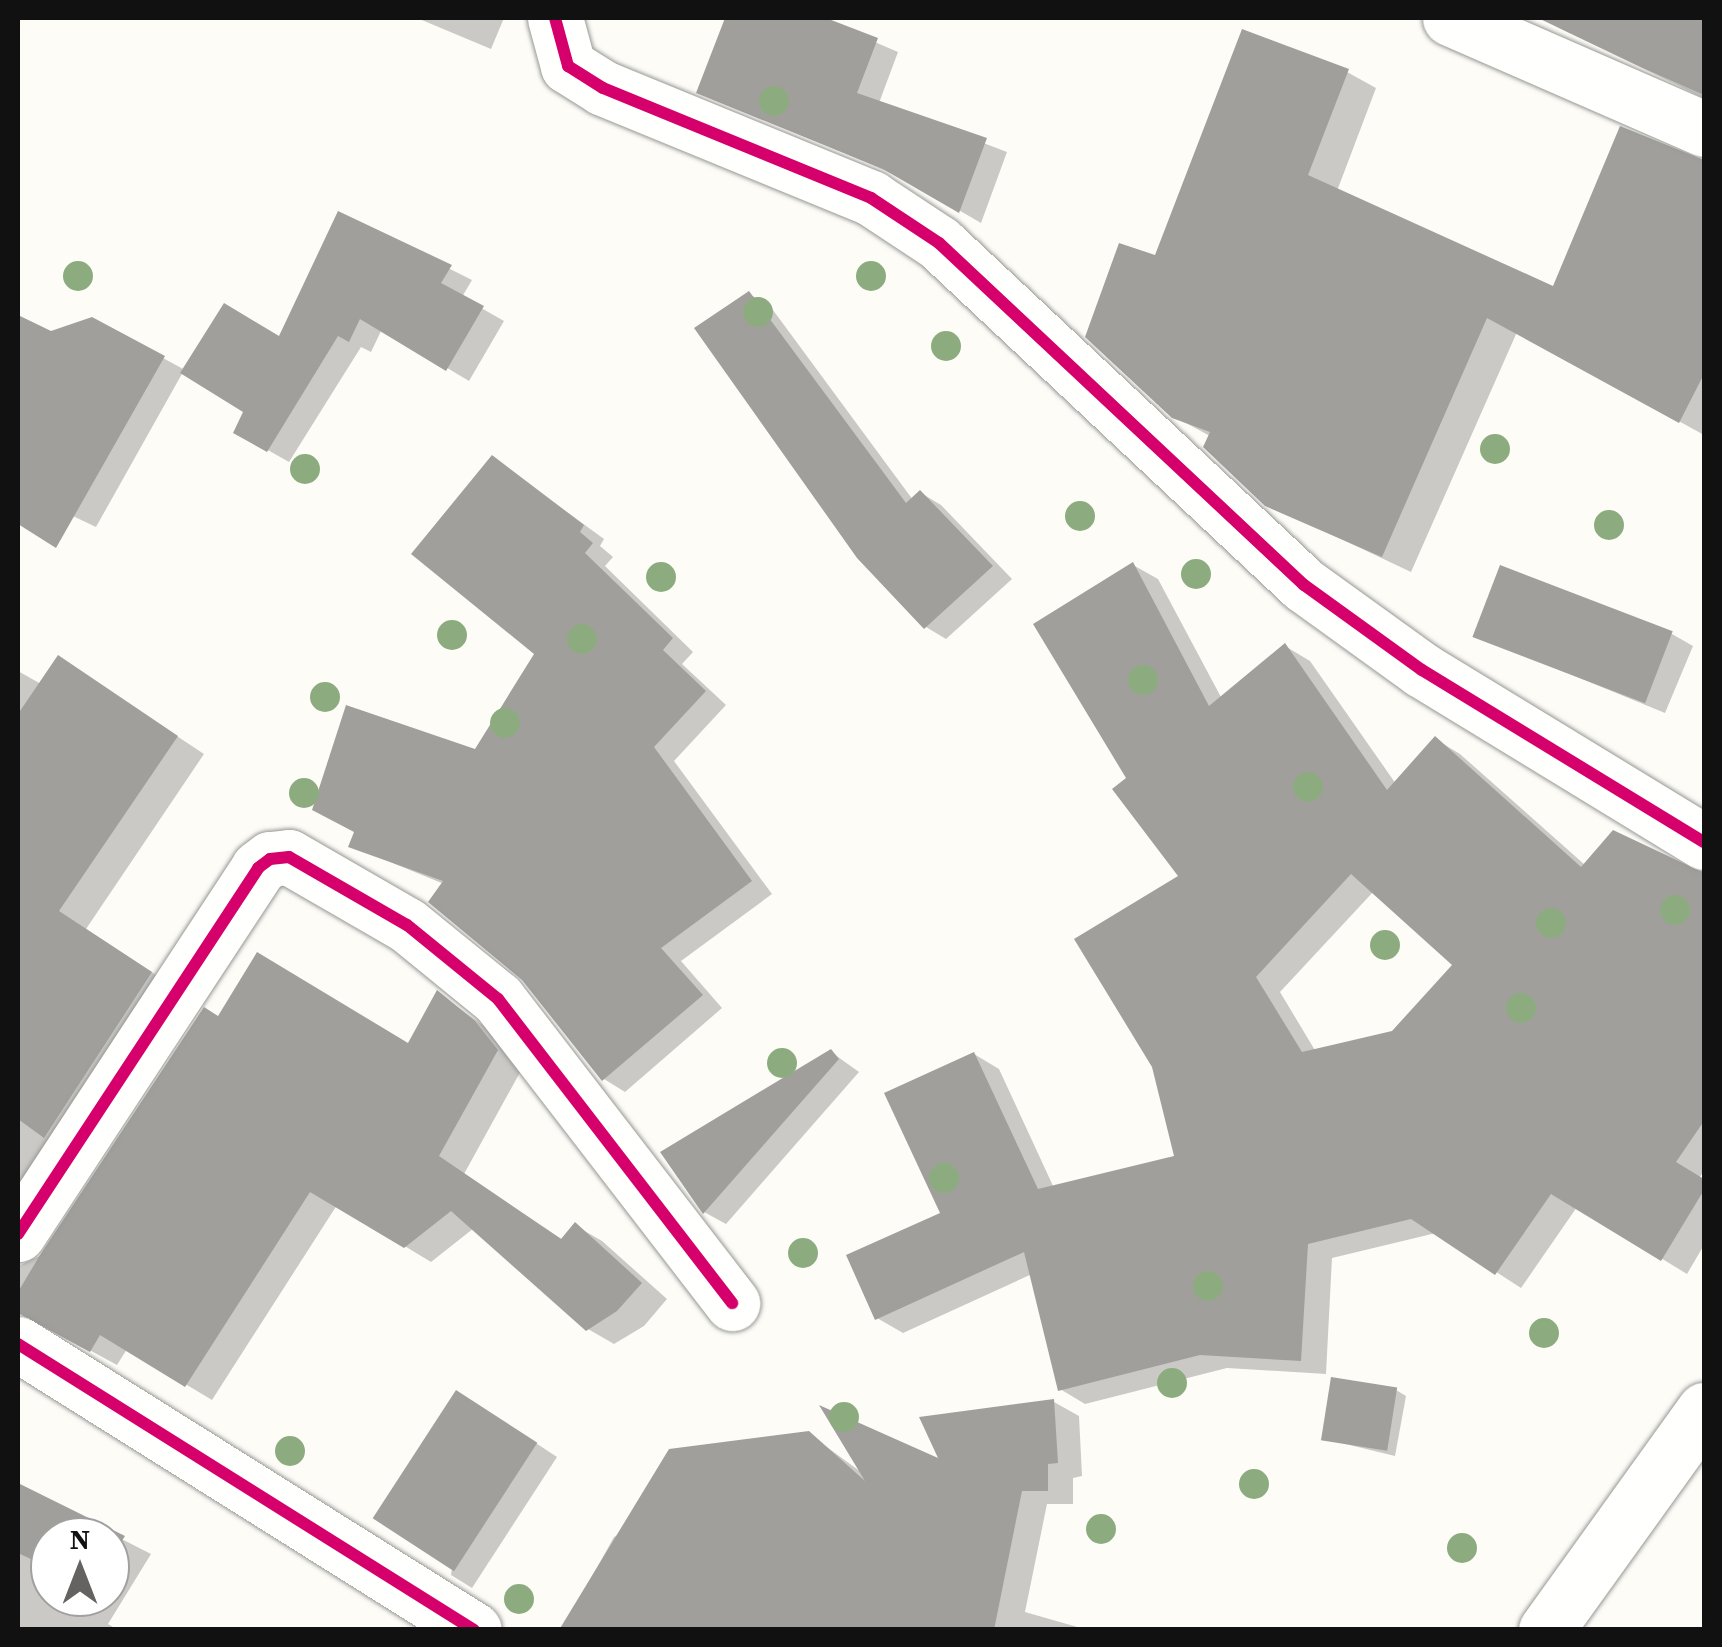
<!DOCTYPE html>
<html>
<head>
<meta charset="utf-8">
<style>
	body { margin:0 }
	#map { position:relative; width:1722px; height:1647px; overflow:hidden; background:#fdfcf7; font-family:"Source Serif 4",serif }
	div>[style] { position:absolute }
	.shadow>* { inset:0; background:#0003 }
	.building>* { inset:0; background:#a19f9c; transform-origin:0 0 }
	.roads { filter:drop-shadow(0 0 2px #979795) drop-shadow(0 0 2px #979795) }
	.minor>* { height:55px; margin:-27.5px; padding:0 27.5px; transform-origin:27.5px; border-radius:27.5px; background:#fffffe }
	.cycleway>* { height:12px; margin:-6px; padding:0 6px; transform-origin:6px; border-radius:6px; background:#d6006c }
	.trees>* { width:30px; height:30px; margin:-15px; border-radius:50%; background:#8cac80 }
	span { translate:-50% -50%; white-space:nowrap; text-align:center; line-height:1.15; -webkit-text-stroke:10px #fff; paint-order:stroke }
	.frame { position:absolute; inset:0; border:20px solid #111; pointer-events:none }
	.north { position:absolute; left:30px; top:1517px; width:100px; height:100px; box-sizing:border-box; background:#fff; border:2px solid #a0a0a0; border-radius:50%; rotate:0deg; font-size:28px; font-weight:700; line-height:40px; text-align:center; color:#111 }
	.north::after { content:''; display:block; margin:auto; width:35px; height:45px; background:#646362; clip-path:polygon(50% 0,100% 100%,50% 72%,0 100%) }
</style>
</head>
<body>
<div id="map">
	<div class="shadow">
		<i style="clip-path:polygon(417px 18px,504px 18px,491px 49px)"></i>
		<i style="clip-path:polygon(728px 18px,819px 18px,898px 52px,879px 103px,1007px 152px,981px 223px,907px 180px,699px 91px)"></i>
		<i style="clip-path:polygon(1542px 18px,1704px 18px,1704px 98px,1561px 29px)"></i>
		<i style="clip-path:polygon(1347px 72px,1376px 88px,1337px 191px,1554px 290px,1621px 130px,1704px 163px,1704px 435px,1517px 332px,1411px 572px,1267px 504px,1210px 436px,1173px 416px,1157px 258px)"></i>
		<i style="clip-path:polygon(340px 214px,472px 280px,462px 297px,504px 321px,469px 381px,382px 329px,371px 352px,361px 347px,289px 462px,236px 432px,246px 411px,183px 372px,96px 527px,18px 490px,18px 318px,51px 334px,163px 358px,185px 370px,280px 339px)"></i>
		<i style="clip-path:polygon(749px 294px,770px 306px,913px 500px,921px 493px,941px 505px,1012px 579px,946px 639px,926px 627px)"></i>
		<i style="clip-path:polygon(493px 458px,604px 539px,600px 546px,613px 557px,605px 566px,693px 652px,682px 664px,726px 705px,674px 761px,772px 894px,681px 961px,722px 1008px,625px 1092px,604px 1079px,444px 884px,351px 846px,476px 752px,537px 654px)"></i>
		<i style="clip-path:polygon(evenodd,1133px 565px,1158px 579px,1222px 699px,1285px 646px,1310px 661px,1396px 784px,1435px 739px,1460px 754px,1585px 865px,1704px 871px,1704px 944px,1685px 954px,1704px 967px,1704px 1171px,1699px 1178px,1704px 1181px,1704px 1245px,1687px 1274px,1577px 1207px,1521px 1288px,1436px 1233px,1332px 1258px,1326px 1374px,1227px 1368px,1085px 1404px,1060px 1389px,1032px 1274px,903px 1333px,877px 1318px,943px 1214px,974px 1054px,999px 1069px,1054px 1188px,1177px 1158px,1182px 877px,1129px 779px,1133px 565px,1374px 891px,1455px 964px,1393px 1033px,1316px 1052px,1280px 992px,1374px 891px)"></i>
		<i style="clip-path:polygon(1672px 634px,1693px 646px,1665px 713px,1477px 636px)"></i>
		<i style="clip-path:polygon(59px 658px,204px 754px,86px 929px,179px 990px,18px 1197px,18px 1018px,48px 970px,18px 950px,18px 671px,41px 684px)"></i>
		<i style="clip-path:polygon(438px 993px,502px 1039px,523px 1067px,464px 1174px,563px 1240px,576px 1226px,602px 1241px,667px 1299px,644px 1326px,614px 1344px,588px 1329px,474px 1228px,431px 1262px,337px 1205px,212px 1400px,127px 1349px,117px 1365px,18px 1311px,18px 1266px,46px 1253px,220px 1018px,409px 1046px)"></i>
		<i style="clip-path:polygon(831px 1052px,859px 1072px,726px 1224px,704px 1212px)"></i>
		<i style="clip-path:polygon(1396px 1390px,1406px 1396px,1395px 1456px,1325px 1439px)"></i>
		<i style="clip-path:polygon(1054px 1402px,1079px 1416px,1082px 1476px,1073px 1478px,1073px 1504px,1047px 1504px,1025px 1612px,1088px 1630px,562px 1630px,614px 1537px,809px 1434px,861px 1472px,943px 1463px)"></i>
		<i style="clip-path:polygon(478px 1405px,557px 1457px,472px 1588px,451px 1575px)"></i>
		<i style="clip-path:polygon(evenodd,18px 1486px,151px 1554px,108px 1624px,118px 1630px,18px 1630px,18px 1486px,50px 1537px,110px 1537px,110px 1597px,50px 1597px,50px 1537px)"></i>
	</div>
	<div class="building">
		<i style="clip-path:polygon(725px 18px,826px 18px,878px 38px,857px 93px,987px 138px,959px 213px,883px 169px,696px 93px)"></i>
		<i style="clip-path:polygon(1538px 18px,1704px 18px,1704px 95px,1643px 68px)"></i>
		<i style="clip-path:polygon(1242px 29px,1349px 69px,1308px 175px,1553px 286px,1620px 126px,1704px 160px,1704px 374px,1679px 423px,1487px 318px,1382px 557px,1265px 506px,1203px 447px,1210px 432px,1172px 418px,1085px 337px,1119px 243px,1155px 255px)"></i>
		<i style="clip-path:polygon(338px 211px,452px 265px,441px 283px,484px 306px,446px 371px,360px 319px,349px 342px,338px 336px,267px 452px,233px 433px,243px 412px,180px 373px,224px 303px,279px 336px)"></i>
		<i style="clip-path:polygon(749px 291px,906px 503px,920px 490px,993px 566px,924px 629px,857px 558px,694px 328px)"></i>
		<i style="clip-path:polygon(18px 315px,51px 331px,92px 317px,165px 356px,56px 548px,18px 524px)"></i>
		<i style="clip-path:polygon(492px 455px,584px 525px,580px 532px,593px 543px,585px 553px,673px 638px,663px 650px,706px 691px,654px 747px,752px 881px,661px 948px,703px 995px,602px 1081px,522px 980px,428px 902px,443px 881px,348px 847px,354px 832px,312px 810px,346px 705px,475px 749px,534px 654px,411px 554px)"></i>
		<i style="clip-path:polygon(evenodd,1133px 562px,1209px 706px,1285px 643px,1387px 790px,1435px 736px,1581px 867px,1613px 830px,1704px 873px,1704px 1121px,1676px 1162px,1704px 1179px,1704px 1190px,1661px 1261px,1551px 1194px,1495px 1275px,1411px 1219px,1308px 1244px,1301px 1361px,1200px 1355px,1058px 1391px,1024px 1252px,875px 1320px,846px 1255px,940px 1213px,884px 1093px,974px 1052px,1038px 1189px,1174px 1156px,1152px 1067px,1074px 939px,1178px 876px,1112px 789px,1126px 778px,1033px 624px,1133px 562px,1351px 874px,1452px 965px,1392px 1031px,1302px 1052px,1256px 977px,1351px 874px)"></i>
		<i style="left:1500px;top:565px;width:185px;height:77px;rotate:21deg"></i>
		<i style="clip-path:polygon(58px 655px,178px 736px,59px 911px,152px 972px,44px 1138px,18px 1119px,18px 714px)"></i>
		<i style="clip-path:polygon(257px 952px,408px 1043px,437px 990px,475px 1021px,498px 1050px,439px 1156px,561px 1239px,575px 1222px,642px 1283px,617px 1311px,586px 1331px,451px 1211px,404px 1248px,310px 1192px,185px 1387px,100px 1335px,90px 1352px,18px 1313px,18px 1292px,40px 1255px,204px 1007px,218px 1016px)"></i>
		<i style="clip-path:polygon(831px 1049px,839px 1059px,703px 1214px,660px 1152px)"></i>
		<i style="left:1331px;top:1377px;width:67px;height:64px;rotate:9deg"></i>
		<i style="left:456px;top:1390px;width:97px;height:153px;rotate:33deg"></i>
		<i style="clip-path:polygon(1054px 1399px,1058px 1463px,1048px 1464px,1048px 1491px,1022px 1491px,994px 1630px,559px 1630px,669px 1449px,809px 1431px,865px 1481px,819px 1405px,938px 1458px,919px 1417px)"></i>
		<i style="clip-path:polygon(18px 1483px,125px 1536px,110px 1560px,110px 1537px,50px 1537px,50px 1568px,18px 1553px)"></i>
	</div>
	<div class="roads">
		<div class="minor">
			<i style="left:555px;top:18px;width:50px;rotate:74.8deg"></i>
			<i style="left:568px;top:66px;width:41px;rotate:32.2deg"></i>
			<i style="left:603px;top:88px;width:290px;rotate:22.3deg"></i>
			<i style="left:871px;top:198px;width:82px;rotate:33.5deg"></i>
			<i style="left:939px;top:243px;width:500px;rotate:43.14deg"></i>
			<i style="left:1304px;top:585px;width:145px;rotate:35.8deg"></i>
			<i style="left:1422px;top:670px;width:330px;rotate:31.4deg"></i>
			<i style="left:1450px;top:18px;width:277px;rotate:23.6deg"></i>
			<i style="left:18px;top:1234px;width:438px;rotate:-56.7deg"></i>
			<i style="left:258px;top:868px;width:15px;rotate:-37deg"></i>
			<i style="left:270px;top:859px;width:19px;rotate:-6deg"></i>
			<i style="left:289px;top:857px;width:136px;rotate:30deg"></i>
			<i style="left:407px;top:925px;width:117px;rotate:39.1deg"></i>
			<i style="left:498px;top:999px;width:384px;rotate:52.4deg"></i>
			<i style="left:18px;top:1344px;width:538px;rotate:32.1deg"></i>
			<i style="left:1546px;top:1630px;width:271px;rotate:-54.3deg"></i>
		</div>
	</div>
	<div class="cycleway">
		<i style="left:555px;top:18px;width:50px;rotate:74.8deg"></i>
		<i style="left:568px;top:66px;width:41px;rotate:32.2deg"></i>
		<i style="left:603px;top:88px;width:290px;rotate:22.3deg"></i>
		<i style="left:871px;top:198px;width:82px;rotate:33.5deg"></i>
		<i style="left:939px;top:243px;width:500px;rotate:43.14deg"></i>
		<i style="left:1304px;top:585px;width:145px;rotate:35.8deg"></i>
		<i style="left:1422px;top:670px;width:330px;rotate:31.4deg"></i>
		<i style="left:18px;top:1234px;width:438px;rotate:-56.7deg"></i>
		<i style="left:258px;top:868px;width:15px;rotate:-37deg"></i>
		<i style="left:270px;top:859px;width:19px;rotate:-6deg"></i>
		<i style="left:289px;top:857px;width:136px;rotate:30deg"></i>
		<i style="left:407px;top:925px;width:117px;rotate:39.1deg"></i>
		<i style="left:498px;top:999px;width:384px;rotate:52.4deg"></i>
		<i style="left:18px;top:1344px;width:538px;rotate:32.1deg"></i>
	</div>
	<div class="trees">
		<i style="left:774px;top:101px"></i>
		<i style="left:78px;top:276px"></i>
		<i style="left:871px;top:276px"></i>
		<i style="left:758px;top:312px"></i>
		<i style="left:946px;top:346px"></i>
		<i style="left:1495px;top:449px"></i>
		<i style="left:305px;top:469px"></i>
		<i style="left:1080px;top:516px"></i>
		<i style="left:1609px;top:525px"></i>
		<i style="left:1196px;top:574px"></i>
		<i style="left:661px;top:577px"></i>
		<i style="left:452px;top:635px"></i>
		<i style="left:582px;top:639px"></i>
		<i style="left:1143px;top:680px"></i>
		<i style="left:325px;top:697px"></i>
		<i style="left:505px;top:723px"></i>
		<i style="left:1308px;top:787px"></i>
		<i style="left:304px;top:793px"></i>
		<i style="left:1675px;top:910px"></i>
		<i style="left:1551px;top:923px"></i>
		<i style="left:1385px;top:945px"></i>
		<i style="left:1521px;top:1008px"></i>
		<i style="left:782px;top:1063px"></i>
		<i style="left:944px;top:1178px"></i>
		<i style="left:803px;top:1253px"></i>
		<i style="left:1208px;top:1286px"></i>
		<i style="left:1544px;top:1333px"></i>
		<i style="left:1172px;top:1383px"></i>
		<i style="left:844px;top:1417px"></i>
		<i style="left:290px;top:1451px"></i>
		<i style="left:1254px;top:1484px"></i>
		<i style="left:1101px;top:1529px"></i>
		<i style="left:1462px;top:1548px"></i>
		<i style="left:519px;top:1599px"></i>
	</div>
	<div class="frame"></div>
	<div class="north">N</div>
</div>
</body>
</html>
